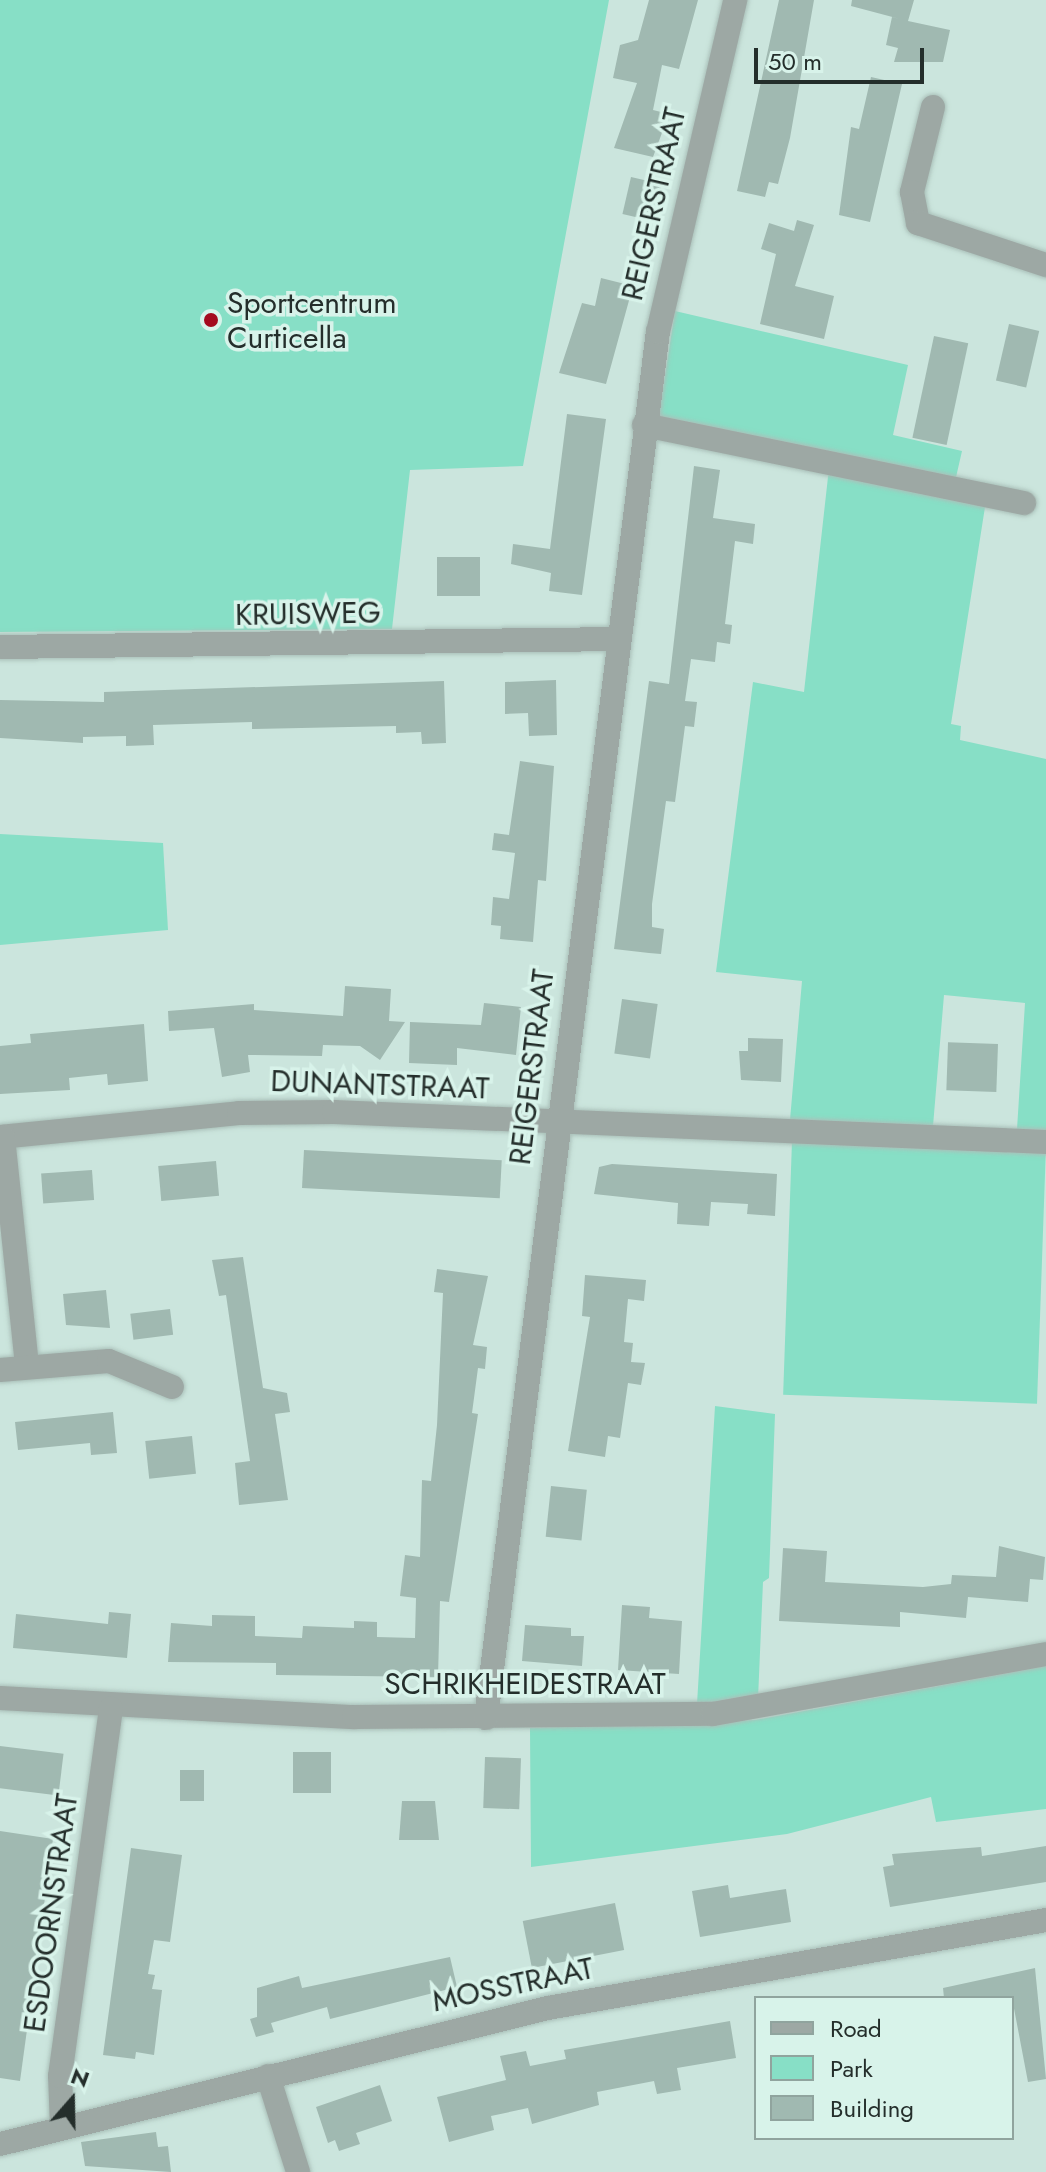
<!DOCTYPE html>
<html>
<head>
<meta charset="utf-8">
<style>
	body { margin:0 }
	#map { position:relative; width:1046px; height:2172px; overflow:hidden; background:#cbe5dd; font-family:Jost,sans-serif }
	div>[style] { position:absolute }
	.green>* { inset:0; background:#87dfc6; transform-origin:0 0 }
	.building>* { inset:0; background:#a0b9b1; transform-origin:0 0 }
	.roads { filter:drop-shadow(0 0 2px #aac0b9) drop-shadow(0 0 2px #aac0b9) }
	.minor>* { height:24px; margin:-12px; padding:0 12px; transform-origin:12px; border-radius:12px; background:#9da8a4 }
	.dots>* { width:22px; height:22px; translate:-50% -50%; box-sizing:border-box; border:4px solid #d8f3ea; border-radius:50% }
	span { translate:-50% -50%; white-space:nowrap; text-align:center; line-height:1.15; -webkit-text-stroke:7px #d8f3ea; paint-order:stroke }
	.street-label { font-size:30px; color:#242e2b }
	.poi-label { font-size:30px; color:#242e2b }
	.left { translate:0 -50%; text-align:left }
	.legend { position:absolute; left:754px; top:1996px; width:260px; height:144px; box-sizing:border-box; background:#d8f3ea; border:2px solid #90a49e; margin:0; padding:10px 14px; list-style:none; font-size:24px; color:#242e2b }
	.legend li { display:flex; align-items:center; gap:16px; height:40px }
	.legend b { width:40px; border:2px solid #90a49e }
	.north { position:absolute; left:32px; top:2060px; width:80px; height:80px; -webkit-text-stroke:6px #d8f3ea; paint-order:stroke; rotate:20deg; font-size:22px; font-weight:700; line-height:32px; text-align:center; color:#242e2b }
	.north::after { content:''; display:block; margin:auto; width:28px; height:36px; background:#242e2b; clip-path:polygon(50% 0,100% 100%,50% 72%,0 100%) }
	.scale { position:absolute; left:754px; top:48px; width:170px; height:36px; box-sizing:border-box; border:4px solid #242e2b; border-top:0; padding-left:10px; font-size:24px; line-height:28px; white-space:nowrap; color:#242e2b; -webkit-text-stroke:6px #d8f3ea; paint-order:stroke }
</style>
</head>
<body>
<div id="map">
	<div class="green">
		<i style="clip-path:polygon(0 0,609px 0,523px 466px,410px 470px,392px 629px,0 632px)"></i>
		<i style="clip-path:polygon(675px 311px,908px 365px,893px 435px,962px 451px,951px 499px,985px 507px,951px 724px,961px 726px,960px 740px,1046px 759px,1046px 1130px,1017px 1129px,1025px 1003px,944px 995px,933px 1126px,790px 1120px,802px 981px,716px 972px,753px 682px,804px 692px,829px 468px,656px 433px)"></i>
		<i style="clip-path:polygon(0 834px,163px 843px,168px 930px,0 945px)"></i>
		<i style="left:792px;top:1141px;width:254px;height:254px;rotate:2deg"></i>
		<i style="clip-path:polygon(715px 1406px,775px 1414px,769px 1578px,763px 1582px,758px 1699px,697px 1704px)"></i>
		<i style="clip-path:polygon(1046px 1666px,1046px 1809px,936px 1822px,931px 1797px,787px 1834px,531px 1867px,530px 1728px,755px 1720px)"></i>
	</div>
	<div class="building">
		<i style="clip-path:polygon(649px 0,698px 0,679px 69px,662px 65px,653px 110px,669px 114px,653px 157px,614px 148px,637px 83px,613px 78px,620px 45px,638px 40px)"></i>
		<i style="clip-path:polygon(779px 0,814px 0,790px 138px,778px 184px,769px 182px,765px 197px,737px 191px)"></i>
		<i style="clip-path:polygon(852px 0,914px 0,908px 21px,950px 30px,943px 62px,894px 62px,898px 48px,886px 45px,892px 17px,900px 19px,851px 6px)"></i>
		<i style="clip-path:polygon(871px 77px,902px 84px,870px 222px,839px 215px,851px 127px,859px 129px)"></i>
		<i style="left:631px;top:177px;width:32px;height:38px;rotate:13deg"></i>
		<i style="clip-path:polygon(797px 220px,814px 225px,795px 286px,834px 296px,824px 339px,760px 324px,776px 254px,761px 249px,769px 223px,794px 231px)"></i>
		<i style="clip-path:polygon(601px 278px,633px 286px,606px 384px,559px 373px,582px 303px,595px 306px)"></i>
		<i style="left:1009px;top:324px;width:31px;height:58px;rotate:13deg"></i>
		<i style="left:934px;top:336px;width:35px;height:104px;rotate:12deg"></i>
		<i style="clip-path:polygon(567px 414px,606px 419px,582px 595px,549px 591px,551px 573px,511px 564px,513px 544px,550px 549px)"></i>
		<i style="clip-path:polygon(694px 466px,720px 470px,713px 518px,755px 524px,753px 544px,735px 541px,725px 624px,732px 625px,730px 644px,717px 642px,715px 662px,691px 659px,685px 701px,697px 702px,694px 727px,685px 726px,675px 802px,666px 801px,652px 904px,652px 927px,664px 929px,661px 954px,649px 953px,614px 949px,649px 681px,669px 684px)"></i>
		<i style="left:437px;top:557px;width:43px;height:39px"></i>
		<i style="clip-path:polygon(556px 680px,557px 735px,529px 736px,528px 713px,505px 714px,505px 682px)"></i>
		<i style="clip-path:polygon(444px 681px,446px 743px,422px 744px,421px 732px,396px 733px,396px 726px,252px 729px,252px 722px,153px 725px,154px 745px,126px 746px,126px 736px,83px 737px,83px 743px,0 738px,0 700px,104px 702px,104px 692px)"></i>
		<i style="clip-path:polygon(520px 761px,554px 766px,546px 881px,538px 880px,533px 942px,500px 939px,501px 926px,491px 925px,493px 897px,509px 899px,515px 853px,492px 850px,494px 833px,509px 835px)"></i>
		<i style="clip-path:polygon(345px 986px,391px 989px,389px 1021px,405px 1022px,380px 1060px,360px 1046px,323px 1045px,322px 1056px,248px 1055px,250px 1072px,222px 1077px,214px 1028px,169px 1031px,168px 1011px,254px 1004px,254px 1010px,343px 1016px)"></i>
		<i style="left:622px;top:999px;width:36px;height:55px;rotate:8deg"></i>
		<i style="clip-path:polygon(484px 1003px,521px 1007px,516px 1055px,457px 1048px,457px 1065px,409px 1063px,410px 1022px,481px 1025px)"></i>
		<i style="clip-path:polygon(144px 1024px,148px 1081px,108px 1085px,107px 1074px,69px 1078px,70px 1090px,0 1094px,0 1046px,31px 1043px,30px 1034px)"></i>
		<i style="clip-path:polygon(748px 1038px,783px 1039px,781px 1082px,741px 1080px,739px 1051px,748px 1051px)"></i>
		<i style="left:998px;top:1044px;width:48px;height:50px;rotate:92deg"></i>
		<i style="left:304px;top:1150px;width:198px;height:38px;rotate:3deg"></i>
		<i style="left:216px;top:1161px;width:35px;height:58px;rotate:85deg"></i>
		<i style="clip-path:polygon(612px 1164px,777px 1174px,775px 1216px,747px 1214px,748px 1204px,711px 1202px,709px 1226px,677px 1224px,678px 1203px,594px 1194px,599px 1167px)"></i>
		<i style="left:92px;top:1170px;width:30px;height:51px;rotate:86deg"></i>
		<i style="clip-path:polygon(243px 1257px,263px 1388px,287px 1393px,290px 1412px,275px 1414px,288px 1500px,239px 1505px,235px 1463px,250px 1461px,226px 1295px,219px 1296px,212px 1260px)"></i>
		<i style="clip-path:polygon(437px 1269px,488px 1276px,473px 1345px,487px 1347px,485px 1369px,478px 1368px,472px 1413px,478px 1414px,449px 1602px,440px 1601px,438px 1677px,276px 1675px,276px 1663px,168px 1662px,171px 1623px,212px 1626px,212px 1615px,255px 1616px,255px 1636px,302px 1638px,303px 1626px,354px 1628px,354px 1621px,377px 1622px,377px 1637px,415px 1638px,416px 1598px,400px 1596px,405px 1555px,420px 1557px,422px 1480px,431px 1481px,437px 1425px,443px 1293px,434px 1292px)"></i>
		<i style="clip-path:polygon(585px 1275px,646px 1280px,644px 1301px,628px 1299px,624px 1342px,633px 1343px,631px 1362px,645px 1363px,641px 1385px,628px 1383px,620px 1438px,608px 1436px,605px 1457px,568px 1451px,590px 1317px,582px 1316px)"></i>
		<i style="clip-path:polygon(106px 1290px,110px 1328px,66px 1325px,63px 1294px)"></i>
		<i style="left:170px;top:1309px;width:26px;height:40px;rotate:83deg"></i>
		<i style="clip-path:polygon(113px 1412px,117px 1453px,91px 1455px,90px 1443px,18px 1450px,15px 1422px)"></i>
		<i style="left:192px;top:1436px;width:38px;height:47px;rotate:84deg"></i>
		<i style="left:551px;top:1486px;width:36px;height:51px;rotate:6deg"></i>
		<i style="clip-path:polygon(999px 1546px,1045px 1557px,1043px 1580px,1030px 1579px,1028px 1602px,968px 1597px,966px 1618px,900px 1612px,900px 1627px,779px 1621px,783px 1548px,827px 1551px,825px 1582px,923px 1587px,951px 1584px,952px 1575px,996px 1577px)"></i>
		<i style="clip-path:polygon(622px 1605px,650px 1607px,649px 1618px,682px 1621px,679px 1674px,618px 1670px)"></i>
		<i style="clip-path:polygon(109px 1612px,131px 1614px,127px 1658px,13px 1648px,16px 1614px,108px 1624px)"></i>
		<i style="clip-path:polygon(525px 1625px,571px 1628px,571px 1636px,584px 1636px,582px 1666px,522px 1661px)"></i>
		<i style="left:0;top:1746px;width:64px;height:42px;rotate:7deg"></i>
		<i style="left:293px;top:1752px;width:38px;height:41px"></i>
		<i style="left:485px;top:1757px;width:36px;height:51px;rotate:2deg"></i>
		<i style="left:180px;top:1770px;width:24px;height:31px"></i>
		<i style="clip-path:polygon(402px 1801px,435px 1801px,439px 1840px,399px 1840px)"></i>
		<i style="clip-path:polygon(0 1831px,53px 1839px,20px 2081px,0 2078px)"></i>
		<i style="clip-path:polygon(1046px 1846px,1046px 1882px,890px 1907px,883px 1867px,894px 1865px,892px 1854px,981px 1847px,982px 1856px)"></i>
		<i style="clip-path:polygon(131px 1848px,182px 1855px,170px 1942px,154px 1940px,148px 1974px,155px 1975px,152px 1989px,162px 1990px,154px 2055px,136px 2052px,135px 2059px,103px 2055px)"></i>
		<i style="clip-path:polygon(728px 1885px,730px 1898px,786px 1889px,791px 1922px,700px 1937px,692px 1891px)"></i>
		<i style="left:615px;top:1903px;width:48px;height:94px;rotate:79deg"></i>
		<i style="clip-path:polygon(450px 1957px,457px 1987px,330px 2019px,327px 2007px,271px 2023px,274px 2032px,256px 2037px,250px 2019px,257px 2017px,257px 1988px,299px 1976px,302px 1988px)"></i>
		<i style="clip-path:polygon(1035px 1968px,1046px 2079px,1028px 2082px,1012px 1998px,944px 1998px,943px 1988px)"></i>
		<i style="clip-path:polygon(730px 2021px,736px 2058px,677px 2068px,681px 2090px,657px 2094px,654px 2081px,597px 2092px,599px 2105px,532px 2124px,528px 2108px,491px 2116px,494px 2130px,449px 2142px,437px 2097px,506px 2080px,500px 2056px,526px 2051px,530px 2066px,566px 2059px,564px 2050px)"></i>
		<i style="clip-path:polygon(380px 2085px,392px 2121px,356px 2133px,360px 2144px,339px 2151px,335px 2140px,328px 2143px,316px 2107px)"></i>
		<i style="clip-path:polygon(156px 2132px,158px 2147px,168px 2146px,171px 2172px,85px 2166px,81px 2142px)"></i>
	</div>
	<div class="roads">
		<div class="minor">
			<i style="left:933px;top:107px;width:88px;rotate:103.9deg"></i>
			<i style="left:912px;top:192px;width:32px;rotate:79deg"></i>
			<i style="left:918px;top:223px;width:135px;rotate:18.2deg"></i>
			<i style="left:644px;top:425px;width:388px;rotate:11.6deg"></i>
			<i style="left:0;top:647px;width:617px;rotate:-0.74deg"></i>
			<i style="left:0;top:1137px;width:240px;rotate:-5.7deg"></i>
			<i style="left:239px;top:1113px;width:95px;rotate:-0.6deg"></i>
			<i style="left:334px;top:1112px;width:713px;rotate:2.41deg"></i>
			<i style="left:3px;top:1137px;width:230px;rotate:84deg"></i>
			<i style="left:0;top:1370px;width:109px;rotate:-4.7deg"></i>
			<i style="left:109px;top:1361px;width:68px;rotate:22.4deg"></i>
			<i style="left:0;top:1698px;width:355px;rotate:3.1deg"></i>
			<i style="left:354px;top:1717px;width:359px;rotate:-0.5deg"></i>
			<i style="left:713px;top:1714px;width:338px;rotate:-10.2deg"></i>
			<i style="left:486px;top:1718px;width:1397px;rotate:-82.93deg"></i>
			<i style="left:658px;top:332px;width:341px;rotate:-76.9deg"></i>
			<i style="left:268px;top:2076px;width:101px;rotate:72.6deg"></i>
			<i style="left:62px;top:2127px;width:51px;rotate:-92.2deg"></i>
			<i style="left:60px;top:2076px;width:371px;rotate:-82.1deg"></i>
			<i style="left:0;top:2144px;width:565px;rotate:-13.94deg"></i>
			<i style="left:548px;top:2008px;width:506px;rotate:-10.02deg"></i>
		</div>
	</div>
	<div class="dots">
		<i style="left:211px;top:320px;background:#a40a1e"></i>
	</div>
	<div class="street-label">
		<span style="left:654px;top:204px;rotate:-77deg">REIGERSTRAAT</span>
		<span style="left:308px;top:614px;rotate:-1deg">KRUISWEG</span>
		<span style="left:532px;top:1067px;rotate:-83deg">REIGERSTRAAT</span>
		<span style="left:380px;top:1085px;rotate:2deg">DUNANTSTRAAT</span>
		<span style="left:525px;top:1684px">SCHRIKHEIDESTRAAT</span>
		<span style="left:51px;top:1913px;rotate:-82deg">ESDOORNSTRAAT</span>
		<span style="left:513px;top:1985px;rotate:-12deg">MOSSTRAAT</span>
	</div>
	<div class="poi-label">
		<span class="left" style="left:227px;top:320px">Sportcentrum<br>Curticella</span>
	</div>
	<ul class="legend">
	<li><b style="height:10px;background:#9da8a4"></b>Road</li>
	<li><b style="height:22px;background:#87dfc6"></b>Park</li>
	<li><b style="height:22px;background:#a0b9b1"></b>Building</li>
	</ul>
	<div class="north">N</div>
	<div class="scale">50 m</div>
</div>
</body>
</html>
